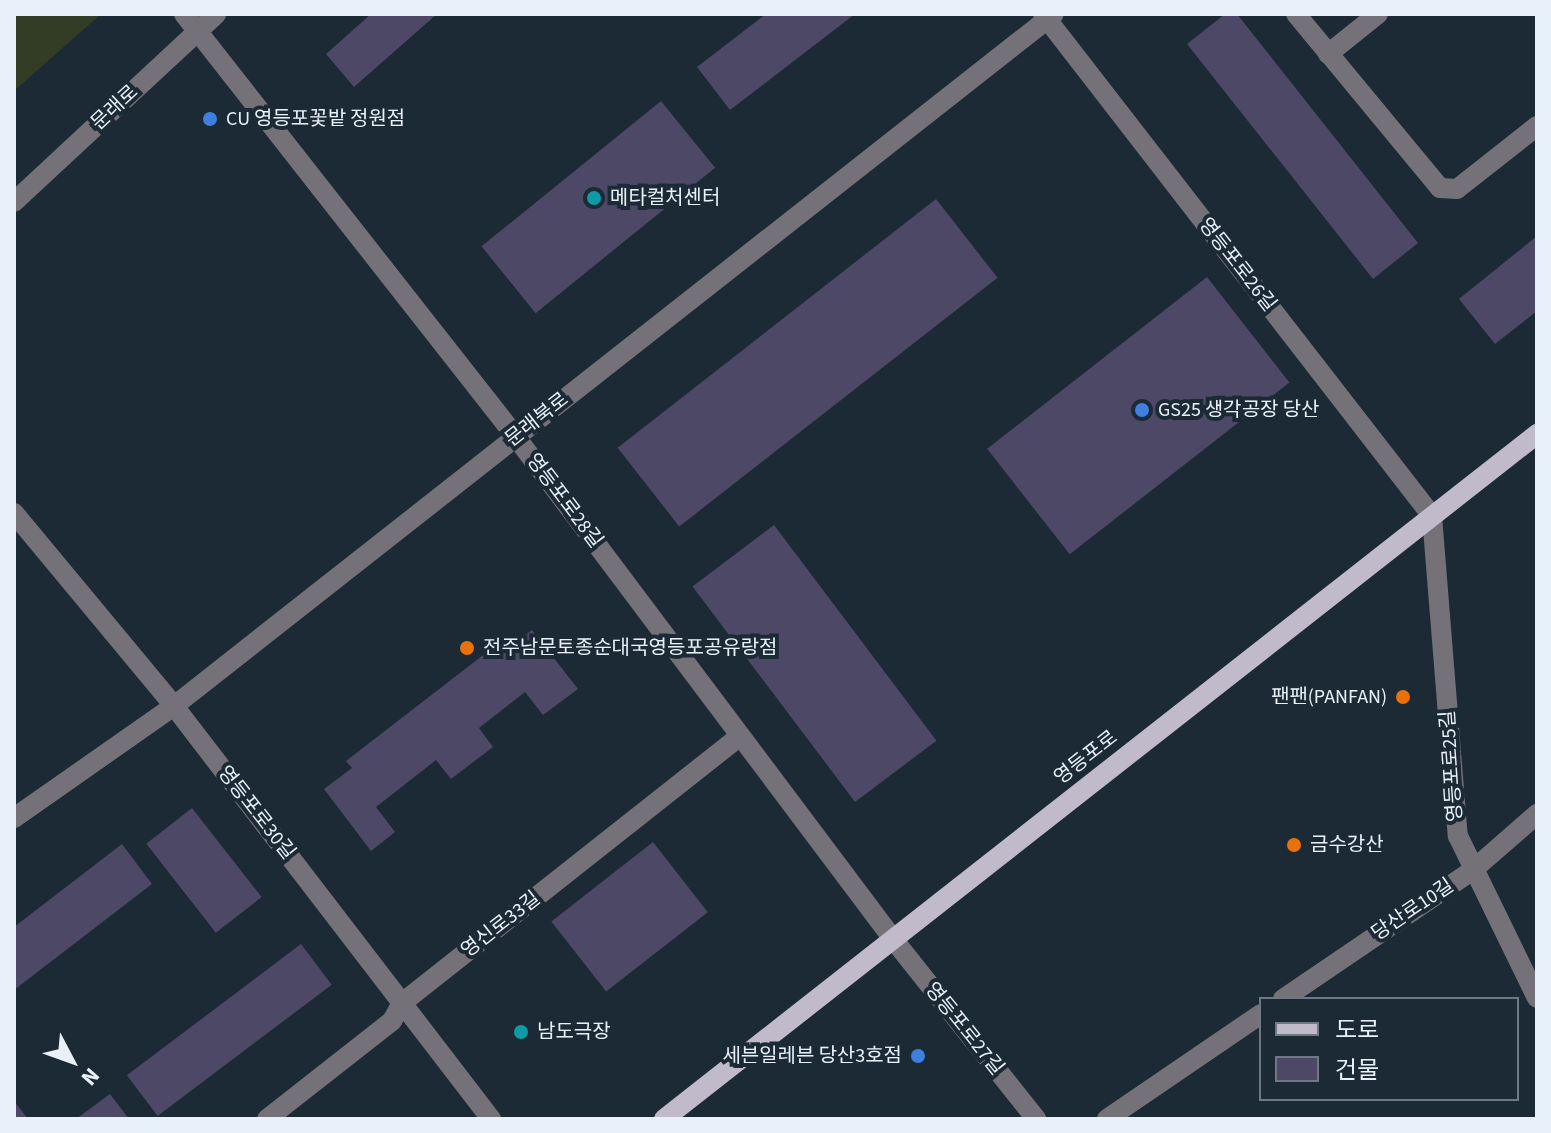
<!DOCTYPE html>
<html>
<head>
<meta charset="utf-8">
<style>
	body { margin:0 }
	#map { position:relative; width:1551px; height:1133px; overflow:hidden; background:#1c2a35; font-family:"Source Sans 3","Noto Sans KR",sans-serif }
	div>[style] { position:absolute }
	.green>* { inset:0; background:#333c25 }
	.building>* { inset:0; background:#4d4865; transform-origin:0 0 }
	.minor>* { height:20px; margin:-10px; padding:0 10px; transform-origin:10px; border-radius:10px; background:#747179 }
	.major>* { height:20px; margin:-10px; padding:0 10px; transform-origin:10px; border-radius:10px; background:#c1baca }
	.dots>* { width:22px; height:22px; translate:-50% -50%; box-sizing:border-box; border:4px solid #1c2a35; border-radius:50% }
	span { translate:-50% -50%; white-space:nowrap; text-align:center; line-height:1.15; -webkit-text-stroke:8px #1c2a35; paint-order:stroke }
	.street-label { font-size:20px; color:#e8f1f9 }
	.poi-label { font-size:20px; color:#e8f1f9 }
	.left { translate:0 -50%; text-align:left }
	.right { translate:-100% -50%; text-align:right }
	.frame { position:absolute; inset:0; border:16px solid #e8f1f9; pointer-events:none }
	.legend { position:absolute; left:1259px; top:997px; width:260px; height:104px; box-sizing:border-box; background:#1c2a35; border:2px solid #6e7a83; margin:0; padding:10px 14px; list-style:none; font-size:24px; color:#e8f1f9 }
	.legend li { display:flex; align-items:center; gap:16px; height:40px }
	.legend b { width:40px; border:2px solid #6e7a83 }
	.north { position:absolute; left:32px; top:1021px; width:80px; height:80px; -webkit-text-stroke:6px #1c2a35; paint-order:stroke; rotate:131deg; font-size:22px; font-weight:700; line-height:32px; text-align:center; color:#e8f1f9 }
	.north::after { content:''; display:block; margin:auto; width:28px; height:36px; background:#e8f1f9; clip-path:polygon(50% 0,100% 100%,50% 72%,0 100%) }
</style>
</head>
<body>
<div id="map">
	<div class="green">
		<i style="clip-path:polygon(14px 14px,101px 14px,14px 91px)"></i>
	</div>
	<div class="building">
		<i style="clip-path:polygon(371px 14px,437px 14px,354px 87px,326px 54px)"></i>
		<i style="clip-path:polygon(766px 14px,855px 14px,730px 110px,697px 67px)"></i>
		<i style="clip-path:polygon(1225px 14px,1237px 14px,1418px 243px,1373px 279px,1187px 44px)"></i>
		<i style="left:661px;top:101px;width:86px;height:231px;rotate:51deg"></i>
		<i style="left:936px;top:199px;width:100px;height:404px;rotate:52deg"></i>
		<i style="clip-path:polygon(1537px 236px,1537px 311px,1495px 344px,1459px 299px)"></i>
		<i style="left:1207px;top:277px;width:134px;height:279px;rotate:52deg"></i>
		<i style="left:774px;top:525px;width:270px;height:102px;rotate:53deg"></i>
		<i style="clip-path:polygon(532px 630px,578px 689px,543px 715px,525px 692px,479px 728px,493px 747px,451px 779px,436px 760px,376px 807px,395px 832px,371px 851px,324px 789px,352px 768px,346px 761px,500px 642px,506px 650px)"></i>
		<i style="left:192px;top:808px;width:113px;height:58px;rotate:52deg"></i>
		<i style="left:653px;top:842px;width:89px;height:129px;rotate:52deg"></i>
		<i style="clip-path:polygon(122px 844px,152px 884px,14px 990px,14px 927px)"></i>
		<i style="left:301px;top:944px;width:51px;height:218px;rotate:53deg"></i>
		<i style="clip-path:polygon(110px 1094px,129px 1119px,76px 1119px)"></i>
		<i style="clip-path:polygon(14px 1101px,28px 1119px,14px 1119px)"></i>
	</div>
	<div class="minor">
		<i style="left:184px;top:14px;width:538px;rotate:51.87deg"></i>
		<i style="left:516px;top:437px;width:628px;rotate:53.09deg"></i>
		<i style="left:893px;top:939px;width:230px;rotate:51.5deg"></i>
		<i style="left:1043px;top:14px;width:635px;rotate:52.23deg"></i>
		<i style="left:1432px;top:516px;width:321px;rotate:85.4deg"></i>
		<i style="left:1458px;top:836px;width:180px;rotate:64deg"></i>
		<i style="left:1296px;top:14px;width:226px;rotate:50.4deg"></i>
		<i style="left:1440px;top:188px;width:17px;rotate:3deg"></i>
		<i style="left:1457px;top:189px;width:102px;rotate:-38.2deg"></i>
		<i style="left:1328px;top:54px;width:64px;rotate:-38.7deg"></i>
		<i style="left:14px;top:202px;width:276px;rotate:-42.9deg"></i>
		<i style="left:14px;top:513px;width:251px;rotate:50.3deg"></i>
		<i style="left:174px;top:706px;width:521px;rotate:52.49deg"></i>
		<i style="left:14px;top:818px;width:195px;rotate:-35deg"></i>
		<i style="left:174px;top:706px;width:1119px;rotate:-38.18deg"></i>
		<i style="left:1283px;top:999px;width:231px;rotate:-34.2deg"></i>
		<i style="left:1474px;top:869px;width:84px;rotate:-41.1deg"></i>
		<i style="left:267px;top:1119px;width:159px;rotate:-38.1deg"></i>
		<i style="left:392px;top:1021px;width:21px;rotate:-61deg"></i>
		<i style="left:402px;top:1003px;width:431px;rotate:-38.3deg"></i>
		<i style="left:1107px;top:1119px;width:186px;rotate:-34.3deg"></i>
	</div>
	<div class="major">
		<i style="left:664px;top:1119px;width:1110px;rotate:-38.12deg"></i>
	</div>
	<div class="dots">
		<i style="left:210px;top:119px;background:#3f7fe0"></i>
		<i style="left:594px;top:198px;background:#0f9aa8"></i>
		<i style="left:1142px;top:410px;background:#3f7fe0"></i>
		<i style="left:467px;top:648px;background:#e8710a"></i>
		<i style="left:1403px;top:697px;background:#e8710a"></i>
		<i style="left:1294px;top:845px;background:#e8710a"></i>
		<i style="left:521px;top:1032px;background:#0f9aa8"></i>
		<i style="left:918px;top:1056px;background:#3f7fe0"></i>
	</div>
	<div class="street-label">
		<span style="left:115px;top:108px;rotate:-43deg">문래로</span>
		<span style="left:1237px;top:265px;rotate:52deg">영등포로26길</span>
		<span style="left:537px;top:420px;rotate:-38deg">문래북로</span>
		<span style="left:564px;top:501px;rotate:53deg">영등포로28길</span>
		<span style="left:1086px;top:758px;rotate:-38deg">영등포로</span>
		<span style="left:1452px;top:766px;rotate:-94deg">영등포로25길</span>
		<span style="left:256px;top:813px;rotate:52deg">영등포로30길</span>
		<span style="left:1413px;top:910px;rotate:-34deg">당산로10길</span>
		<span style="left:501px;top:925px;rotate:-38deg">영신로33길</span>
		<span style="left:964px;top:1029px;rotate:51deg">영등포로27길</span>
	</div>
	<div class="poi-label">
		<span class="left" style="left:226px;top:119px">CU 영등포꽃밭 정원점</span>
		<span class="left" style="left:610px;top:198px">메타컬처센터</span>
		<span class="left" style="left:1158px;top:410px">GS25 생각공장 당산</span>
		<span class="left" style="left:483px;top:648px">전주남문토종순대국영등포공유랑점</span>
		<span class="right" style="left:1387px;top:697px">팬팬(PANFAN)</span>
		<span class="left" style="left:1310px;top:845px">금수강산</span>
		<span class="left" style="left:537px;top:1032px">남도극장</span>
		<span class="right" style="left:902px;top:1056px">세븐일레븐 당산3호점</span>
	</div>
	<div class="frame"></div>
	<ul class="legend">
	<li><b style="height:10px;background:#c1baca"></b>도로</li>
	<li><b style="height:22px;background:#4d4865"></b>건물</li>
	</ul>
	<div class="north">N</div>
</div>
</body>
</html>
